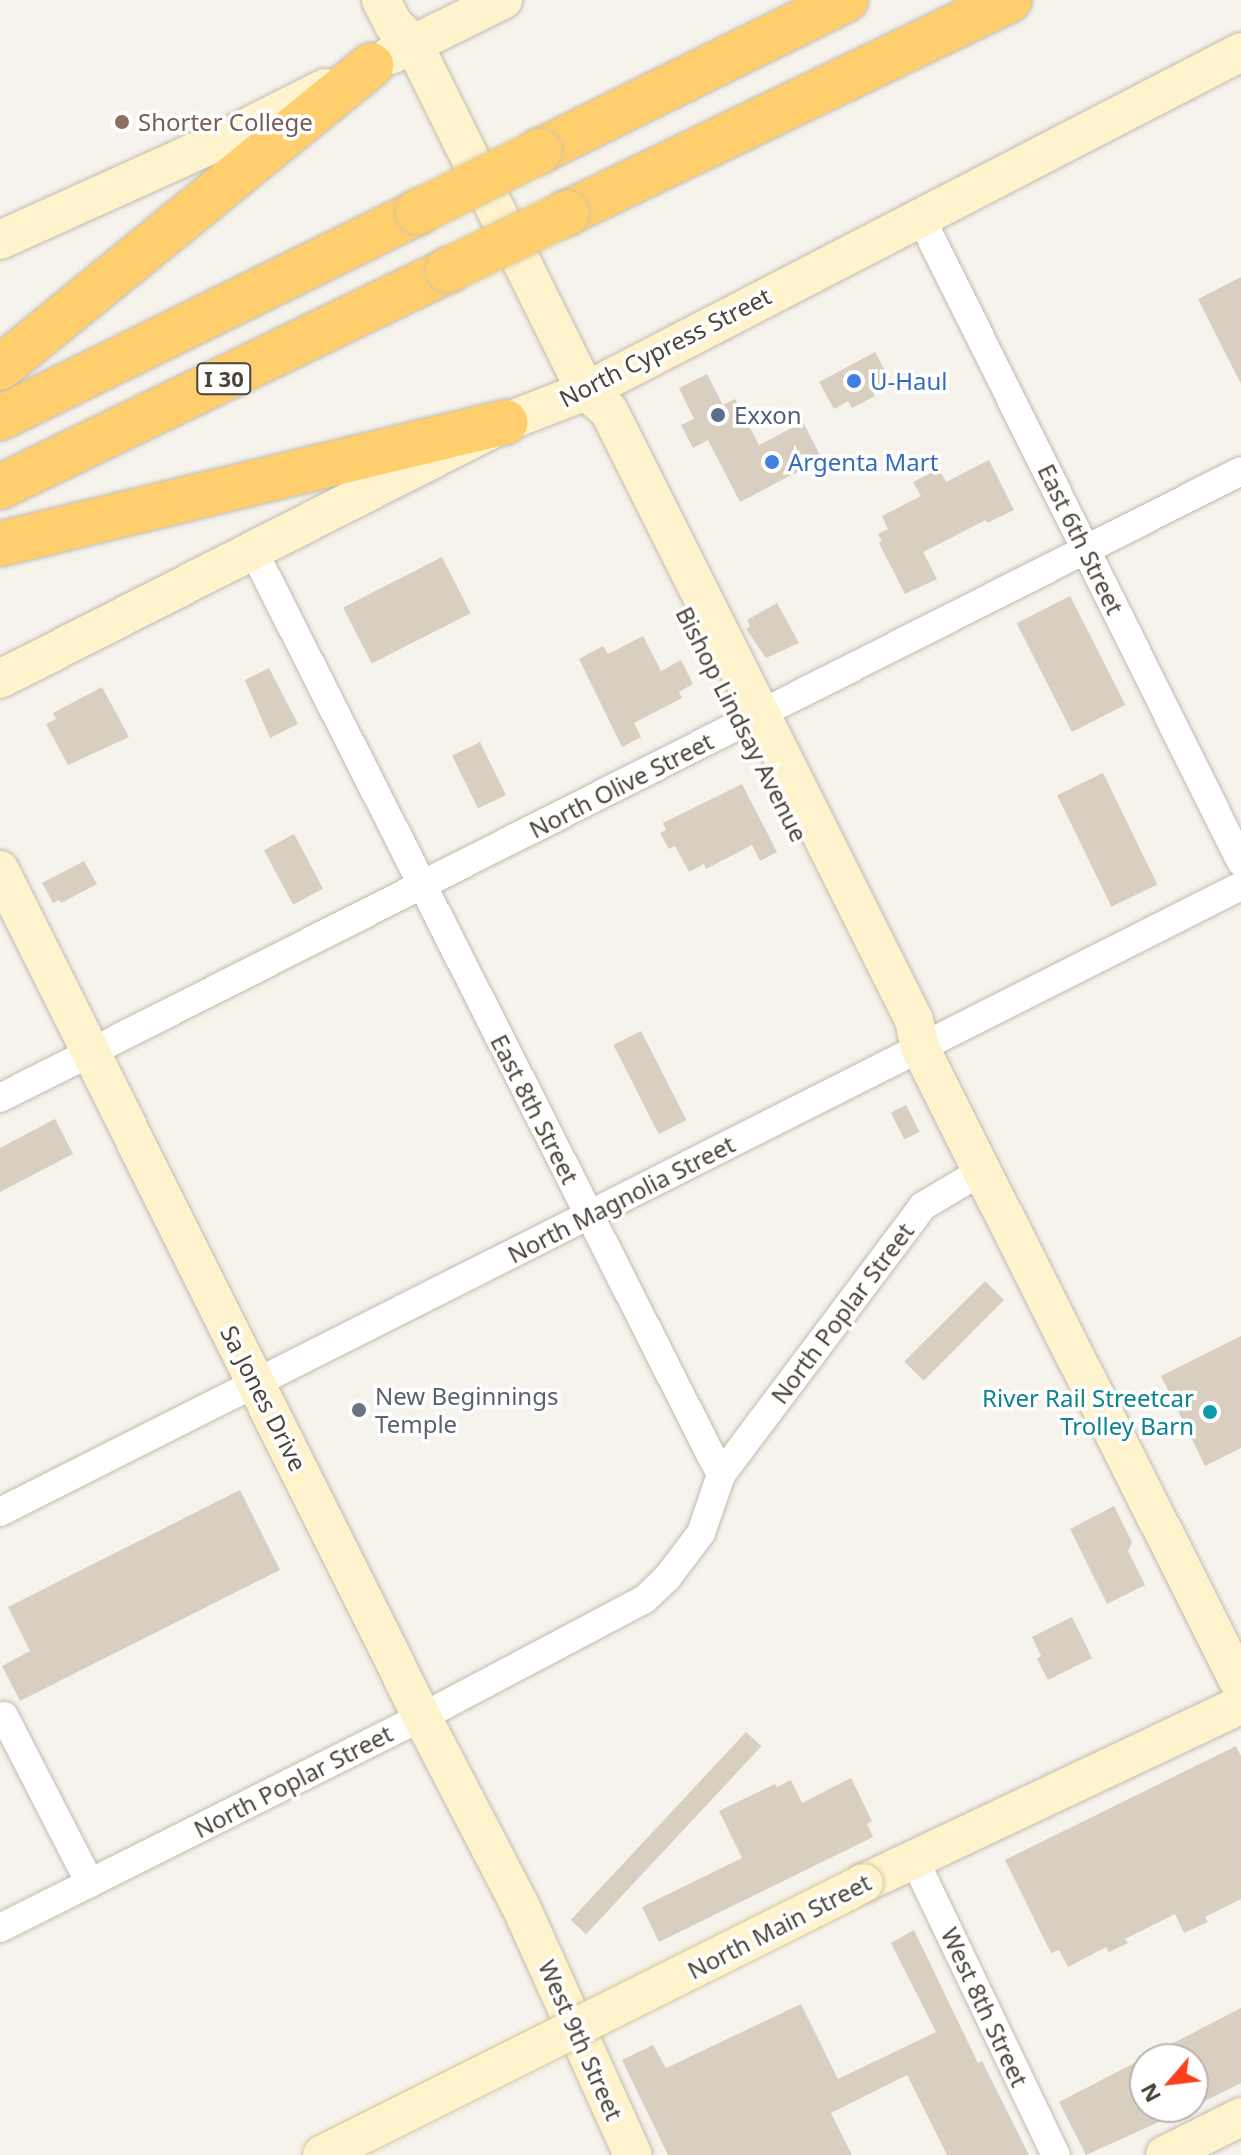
<!DOCTYPE html>
<html>
<head>
<meta charset="utf-8">
<style>
	body { margin:0 }
	#map { position:relative; width:1241px; height:2155px; overflow:hidden; background:#f6f3ec; font-family:"Noto Sans",sans-serif }
	div>[style] { position:absolute }
	.building>* { inset:0; background:#d8cfc1; transform-origin:0 0 }
	.roads { filter:drop-shadow(0 0 2px #c2bbae) drop-shadow(0 0 2px #c2bbae) }
	.street>* { height:28px; margin:-14px; padding:0 14px; transform-origin:14px; border-radius:14px; background:#fff }
	.secondary>* { height:38px; margin:-19px; padding:0 19px; transform-origin:19px; border-radius:19px; background:#fff3cd }
	.highway>* { height:44px; margin:-22px; padding:0 22px; transform-origin:22px; border-radius:22px; background:#ffcf6e }
	.bridges { filter:drop-shadow(0 0 2px #d6c79b) drop-shadow(0 0 2px #d6c79b) }
	.secondary-bridge>* { height:38px; margin:-19px; padding:0 19px; transform-origin:19px; border-radius:19px; background:#fff3cd }
	.highway-bridge>* { height:44px; margin:-22px; padding:0 22px; transform-origin:22px; border-radius:22px; background:#ffcf6e }
	.dots>* { width:22px; height:22px; translate:-50% -50%; box-sizing:border-box; border:4px solid #fff; border-radius:50% }
	span { translate:-50% -50%; white-space:nowrap; text-align:center; line-height:1.15; -webkit-text-stroke:7px #fff; paint-order:stroke }
	.shield-label span { padding:2px 6px; background:#fff; border:2px solid; border-radius:6px; -webkit-text-stroke-width:0 }
	.shield-label { font-size:22px; color:#4b4439; font-weight:700 }
	.education-label { font-size:24px; color:#785e54 }
	.left { translate:0 -50%; text-align:left }
	.street-label { font-size:24px; color:#4b4439 }
	.shop-label { font-size:24px; color:#366cbe }
	.service-label { font-size:24px; color:#4e5e75 }
	.worship-label { font-size:24px; color:#5b616d }
	.culture-label { font-size:24px; color:#0d838f }
	.right { translate:-100% -50%; text-align:right }
	.north { position:absolute; left:1129px; top:2043px; width:80px; height:80px; box-sizing:border-box; background:#fff; border:2px solid #b7b4b0; border-radius:50%; rotate:242deg; font-size:22px; font-weight:700; line-height:32px; text-align:center; color:#4b4439 }
	.north::after { content:''; display:block; margin:auto; width:28px; height:36px; background:#fc3f1d; clip-path:polygon(50% 0,100% 100%,50% 72%,0 100%) }
</style>
</head>
<body>
<div id="map">
	<div class="building">
		<i style="clip-path:polygon(1241px 277px,1241px 384px,1198px 299px)"></i>
		<i style="clip-path:polygon(875px 352px,890px 380px,871px 389px,875px 396px,852px 408px,848px 401px,834px 409px,819px 382px)"></i>
		<i style="clip-path:polygon(707px 374px,723px 405px,735px 399px,759px 445px,803px 422px,822px 459px,740px 502px,708px 440px,693px 448px,681px 425px,694px 419px,679px 388px)"></i>
		<i style="clip-path:polygon(989px 460px,1014px 510px,987px 523px,986px 520px,923px 552px,937px 579px,905px 594px,879px 543px,882px 541px,878px 534px,888px 529px,882px 516px,921px 496px,913px 482px,939px 469px,946px 482px)"></i>
		<i style="left:442px;top:557px;width:63px;height:111px;rotate:63deg"></i>
		<i style="left:1070px;top:596px;width:122px;height:60px;rotate:63deg"></i>
		<i style="clip-path:polygon(777px 603px,799px 643px,766px 658px,746px 629px,750px 626px,747px 620px)"></i>
		<i style="clip-path:polygon(643px 636px,661px 671px,681px 660px,693px 684px,679px 692px,682px 698px,634px 723px,641px 737px,622px 747px,579px 659px,603px 646px,608px 654px)"></i>
		<i style="clip-path:polygon(269px 668px,298px 724px,270px 738px,245px 680px)"></i>
		<i style="clip-path:polygon(102px 687px,129px 737px,68px 765px,46px 724px,56px 719px,53px 713px)"></i>
		<i style="left:480px;top:742px;width:59px;height:31px;rotate:64deg"></i>
		<i style="left:1103px;top:773px;width:124px;height:51px;rotate:64deg"></i>
		<i style="clip-path:polygon(742px 784px,777px 852px,760px 861px,752px 845px,706px 869px,704px 864px,689px 872px,675px 846px,669px 849px,660px 833px,666px 830px,663px 823px)"></i>
		<i style="left:294px;top:834px;width:62px;height:34px;rotate:62deg"></i>
		<i style="clip-path:polygon(84px 861px,97px 884px,61px 903px,59px 900px,53px 903px,42px 883px)"></i>
		<i style="left:641px;top:1031px;width:100px;height:31px;rotate:63deg"></i>
		<i style="left:906px;top:1105px;width:30px;height:17px;rotate:63deg"></i>
		<i style="clip-path:polygon(55px 1119px,73px 1154px,0 1192px,0 1148px)"></i>
		<i style="left:985px;top:1281px;width:27px;height:114px;rotate:45deg"></i>
		<i style="clip-path:polygon(1241px 1336px,1241px 1448px,1205px 1466px,1161px 1376px)"></i>
		<i style="clip-path:polygon(240px 1490px,280px 1570px,20px 1701px,2px 1666px,30px 1651px,8px 1607px)"></i>
		<i style="clip-path:polygon(1114px 1506px,1132px 1542px,1128px 1551px,1145px 1585px,1107px 1604px,1070px 1529px)"></i>
		<i style="clip-path:polygon(1072px 1617px,1092px 1658px,1048px 1680px,1037px 1659px,1041px 1656px,1032px 1637px)"></i>
		<i style="left:746px;top:1732px;width:21px;height:257px;rotate:43deg"></i>
		<i style="clip-path:polygon(1236px 1746px,1241px 1756px,1241px 1899px,1205px 1917px,1208px 1922px,1184px 1933px,1175px 1914px,1125px 1939px,1128px 1943px,1109px 1952px,1106px 1947px,1068px 1967px,1059px 1950px,1051px 1953px,1005px 1860px)"></i>
		<i style="clip-path:polygon(851px 1778px,872px 1821px,867px 1824px,873px 1837px,659px 1942px,642px 1907px,742px 1858px,719px 1811px,775px 1784px,777px 1787px,791px 1780px,802px 1803px)"></i>
		<i style="clip-path:polygon(914px 1930px,978px 2063px,982px 2061px,1029px 2155px,947px 2155px,907px 2075px,831px 2113px,852px 2155px,668px 2155px,622px 2060px,653px 2045px,666px 2068px,801px 2004px,838px 2079px,936px 2032px,891px 1943px)"></i>
		<i style="clip-path:polygon(1241px 2008px,1241px 2083px,1193px 2107px,1193px 2059px,1145px 2059px,1145px 2107px,1192px 2107px,1086px 2155px,1059px 2102px)"></i>
	</div>
	<div class="roads">
		<div class="street">
			<i style="left:920px;top:216px;width:721px;rotate:63.58deg"></i>
			<i style="left:0;top:1098px;width:1390px;rotate:-26.8deg"></i>
			<i style="left:721px;top:1475px;width:336px;rotate:-53.1deg"></i>
			<i style="left:923px;top:1206px;width:69px;rotate:-30.7deg"></i>
			<i style="left:0;top:1512px;width:1390px;rotate:-26.77deg"></i>
			<i style="left:4px;top:1716px;width:188px;rotate:62.8deg"></i>
			<i style="left:914px;top:1859px;width:328px;rotate:64.4deg"></i>
			<i style="left:0;top:1928px;width:472px;rotate:-26.6deg"></i>
			<i style="left:422px;top:1717px;width:252px;rotate:-27.9deg"></i>
			<i style="left:645px;top:1599px;width:30px;rotate:-44deg"></i>
			<i style="left:667px;top:1578px;width:56px;rotate:-52.9deg"></i>
			<i style="left:701px;top:1533px;width:61px;rotate:-71deg"></i>
			<i style="left:721px;top:1475px;width:1039px;rotate:-116.84deg"></i>
		</div>
		<div class="secondary">
			<i style="left:381px;top:0;width:28px;rotate:63deg"></i>
			<i style="left:394px;top:25px;width:26px;rotate:43deg"></i>
			<i style="left:413px;top:43px;width:389px;rotate:63.6deg"></i>
			<i style="left:586px;top:391px;width:30px;rotate:41deg"></i>
			<i style="left:609px;top:411px;width:681px;rotate:63.4deg"></i>
			<i style="left:914px;top:1020px;width:29px;rotate:78deg"></i>
			<i style="left:920px;top:1048px;width:714px;rotate:63.29deg"></i>
			<i style="left:391px;top:55px;width:125px;rotate:-26.2deg"></i>
			<i style="left:0;top:240px;width:248px;rotate:-24.3deg"></i>
			<i style="left:226px;top:138px;width:111px;rotate:-26.8deg"></i>
			<i style="left:0;top:679px;width:568px;rotate:-26.93deg"></i>
			<i style="left:506px;top:422px;width:86px;rotate:-21.2deg"></i>
			<i style="left:586px;top:391px;width:738px;rotate:-27.36deg"></i>
			<i style="left:0;top:870px;width:946px;rotate:63.52deg"></i>
			<i style="left:422px;top:1717px;width:212px;rotate:62.5deg"></i>
			<i style="left:520px;top:1905px;width:274px;rotate:65.7deg"></i>
			<i style="left:864px;top:1883px;width:417px;rotate:-25.3deg"></i>
			<i style="left:1165px;top:2155px;width:85px;rotate:-26.6deg"></i>
		</div>
		<div class="highway">
			<i style="left:540px;top:151px;width:341px;rotate:-26.3deg"></i>
			<i style="left:567px;top:213px;width:491px;rotate:-25.7deg"></i>
			<i style="left:0;top:368px;width:479px;rotate:-39.2deg"></i>
			<i style="left:0;top:418px;width:466px;rotate:-26.2deg"></i>
			<i style="left:0;top:487px;width:498px;rotate:-25.8deg"></i>
			<i style="left:0;top:544px;width:520px;rotate:-13.56deg"></i>
		</div>
	</div>
	<div class="bridges">
		<div class="secondary-bridge">
			<i style="left:322px;top:2155px;width:606px;rotate:-26.65deg"></i>
		</div>
		<div class="highway-bridge">
			<i style="left:418px;top:212px;width:136px;rotate:-26.6deg"></i>
			<i style="left:448px;top:270px;width:132px;rotate:-25.6deg"></i>
		</div>
	</div>
	<div class="dots">
		<i style="left:122px;top:122px;background:#8d6e63"></i>
		<i style="left:854px;top:381px;background:#3f7fe0"></i>
		<i style="left:718px;top:415px;background:#5c6f8a"></i>
		<i style="left:772px;top:462px;background:#3f7fe0"></i>
		<i style="left:359px;top:1410px;background:#6b7280"></i>
		<i style="left:1210px;top:1412px;background:#0f9aa8"></i>
	</div>
	<div class="shield-label">
		<span style="left:224px;top:379px">I 30</span>
	</div>
	<div class="education-label">
		<span class="left" style="left:138px;top:122px">Shorter College</span>
	</div>
	<div class="street-label">
		<span style="left:665px;top:347px;rotate:-27deg">North Cypress Street</span>
		<span style="left:1081px;top:539px;rotate:64deg">East 6th Street</span>
		<span style="left:742px;top:724px;rotate:63deg">Bishop Lindsay Avenue</span>
		<span style="left:621px;top:785px;rotate:-27deg">North Olive Street</span>
		<span style="left:535px;top:1109px;rotate:63deg">East 8th Street</span>
		<span style="left:621px;top:1199px;rotate:-27deg">North Magnolia Street</span>
		<span style="left:842px;top:1313px;rotate:-53deg">North Poplar Street</span>
		<span style="left:264px;top:1398px;rotate:63deg">Sa Jones Drive</span>
		<span style="left:293px;top:1781px;rotate:-27deg">North Poplar Street</span>
		<span style="left:779px;top:1926px;rotate:-27deg">North Main Street</span>
		<span style="left:985px;top:2007px;rotate:65deg">West 8th Street</span>
		<span style="left:581px;top:2040px;rotate:66deg">West 9th Street</span>
	</div>
	<div class="shop-label">
		<span class="left" style="left:870px;top:381px">U-Haul</span>
		<span class="left" style="left:788px;top:462px">Argenta Mart</span>
	</div>
	<div class="service-label">
		<span class="left" style="left:734px;top:415px">Exxon</span>
	</div>
	<div class="worship-label">
		<span class="left" style="left:375px;top:1410px">New Beginnings<br>Temple</span>
	</div>
	<div class="culture-label">
		<span class="right" style="left:1194px;top:1412px">River Rail Streetcar<br>Trolley Barn</span>
	</div>
	<div class="north">N</div>
</div>
</body>
</html>
